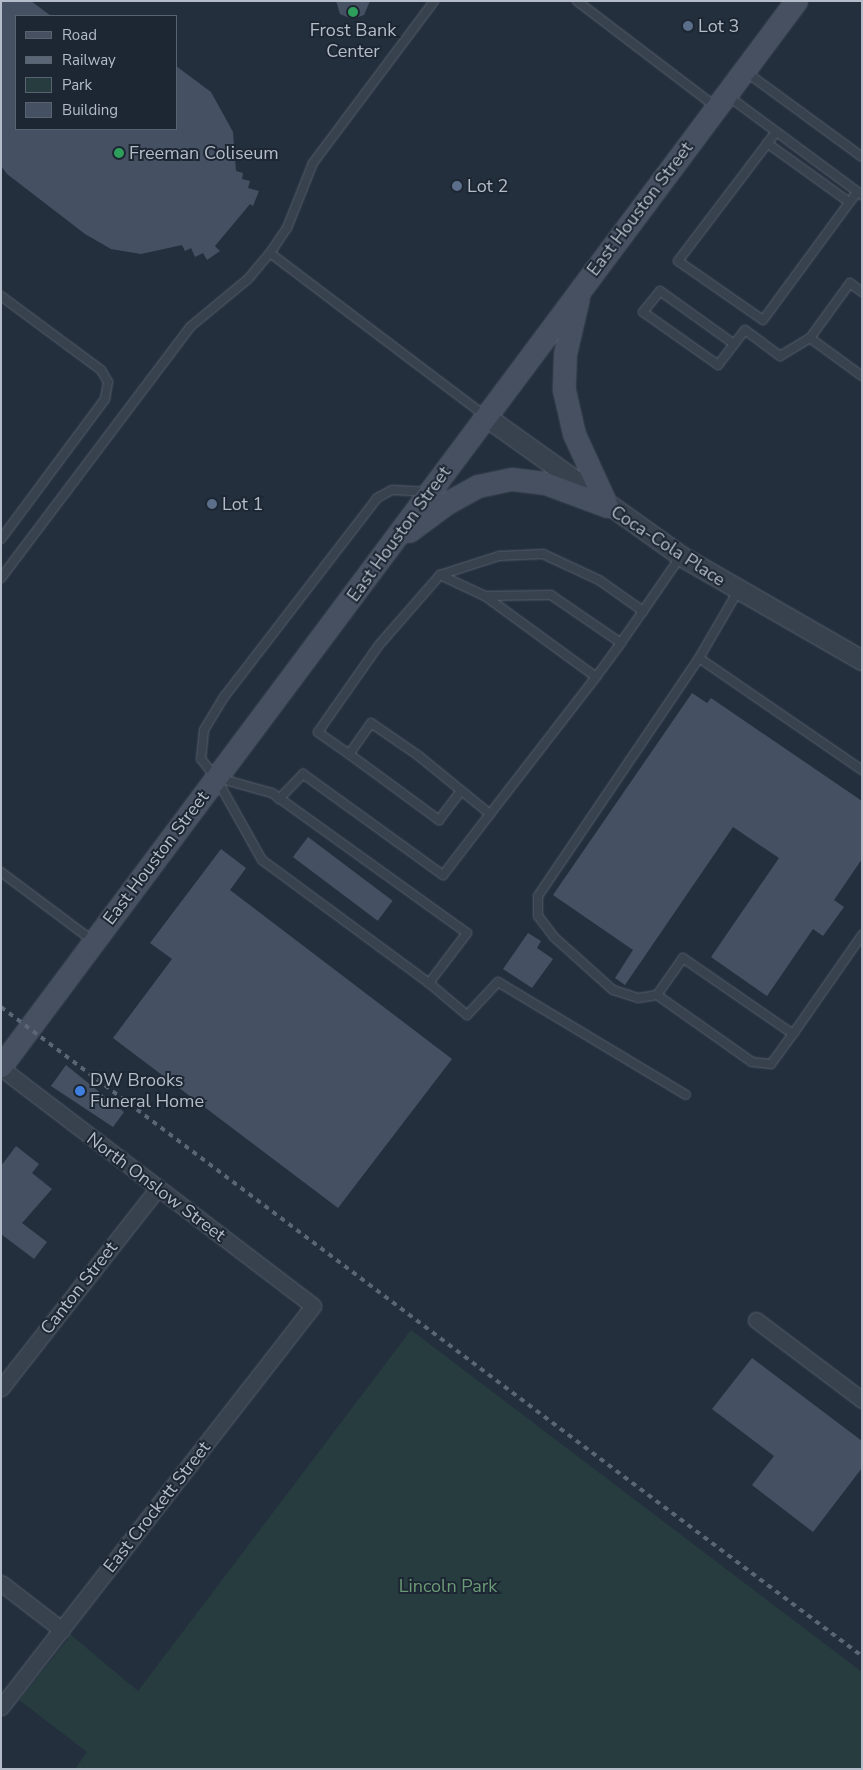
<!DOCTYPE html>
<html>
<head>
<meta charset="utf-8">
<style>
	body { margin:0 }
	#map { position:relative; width:863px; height:1770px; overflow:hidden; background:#242f3e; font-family:"Nunito Sans",sans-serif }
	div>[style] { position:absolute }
	.green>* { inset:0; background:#263c3f }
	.building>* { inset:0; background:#455162; transform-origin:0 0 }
	.roads { filter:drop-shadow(0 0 1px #565f6c) drop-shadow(0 0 1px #565f6c) }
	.service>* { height:8px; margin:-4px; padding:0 4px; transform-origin:4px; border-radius:4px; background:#38414e }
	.minor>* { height:15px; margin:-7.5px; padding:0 7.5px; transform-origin:7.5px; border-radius:7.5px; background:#38414e }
	.tertiary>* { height:19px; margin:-9.5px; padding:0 9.5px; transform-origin:9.5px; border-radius:9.5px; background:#38414e }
	.secondary>* { height:21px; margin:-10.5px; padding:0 10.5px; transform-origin:10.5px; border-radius:10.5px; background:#465061 }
	.rail>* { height:4px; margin-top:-2px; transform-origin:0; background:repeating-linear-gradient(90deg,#5a6575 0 5px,transparent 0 10px) }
	.dots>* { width:14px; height:14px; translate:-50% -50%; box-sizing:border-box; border:2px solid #1d2633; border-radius:50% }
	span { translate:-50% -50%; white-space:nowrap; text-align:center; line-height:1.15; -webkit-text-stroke:4px #1d2633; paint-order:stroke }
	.poi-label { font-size:18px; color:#b4bcc9 }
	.left { translate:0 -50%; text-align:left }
	.street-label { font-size:18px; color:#b4bcc9 }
	.park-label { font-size:18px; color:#6b9a76 }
	.frame { position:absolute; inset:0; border:2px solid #b4bcc9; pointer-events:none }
	.legend { position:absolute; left:15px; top:15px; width:162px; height:115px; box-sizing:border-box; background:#1d2633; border:1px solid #59626f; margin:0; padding:6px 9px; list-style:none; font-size:15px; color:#b4bcc9 }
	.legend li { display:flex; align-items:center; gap:10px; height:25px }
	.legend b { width:25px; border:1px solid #59626f }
</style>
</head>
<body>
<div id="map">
	<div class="green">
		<i style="clip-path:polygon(411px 1330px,862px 1672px,862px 1769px,75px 1769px,87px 1752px,19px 1700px,71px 1635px,138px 1691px)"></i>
	</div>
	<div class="building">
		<i style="clip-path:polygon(1px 1px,31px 1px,51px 16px,16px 16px,16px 129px,176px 129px,176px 66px,211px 92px,233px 132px,236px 171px,243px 173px,242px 179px,250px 181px,248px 188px,259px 191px,253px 206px,250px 204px,215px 246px,220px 251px,207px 260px,203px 253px,195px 257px,191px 248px,185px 251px,182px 245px,141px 254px,111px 249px,85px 234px,7px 174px,1px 166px)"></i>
		<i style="clip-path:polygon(336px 1px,370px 1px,364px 15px,352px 19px,340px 14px)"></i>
		<i style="clip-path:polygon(692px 693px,707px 703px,711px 698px,862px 801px,862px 859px,834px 900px,844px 907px,823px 936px,813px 929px,767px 996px,711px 957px,779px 858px,733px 827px,625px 985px,615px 978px,633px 950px,553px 895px)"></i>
		<i style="left:308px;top:837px;width:106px;height:25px;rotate:37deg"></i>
		<i style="clip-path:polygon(221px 849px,246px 868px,230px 890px,452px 1059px,338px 1208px,113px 1038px,172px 959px,150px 943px)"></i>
		<i style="clip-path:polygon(528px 933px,541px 941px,537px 948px,553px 959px,532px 988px,503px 969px)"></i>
		<i style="clip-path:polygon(66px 1065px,124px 1112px,113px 1127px,51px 1086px)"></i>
		<i style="clip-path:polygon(16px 1146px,39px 1164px,32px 1173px,52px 1189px,22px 1223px,47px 1242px,34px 1259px,1px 1234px,1px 1166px)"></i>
		<i style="clip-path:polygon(752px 1358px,862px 1441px,862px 1468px,813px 1532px,752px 1485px,774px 1456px,712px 1409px)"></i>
	</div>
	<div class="roads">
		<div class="service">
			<i style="left:577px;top:1px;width:173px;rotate:37.3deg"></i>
			<i style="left:746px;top:72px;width:144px;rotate:36.2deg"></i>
			<i style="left:728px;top:96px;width:167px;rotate:36.5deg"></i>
			<i style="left:776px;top:132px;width:162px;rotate:127.2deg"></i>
			<i style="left:678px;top:261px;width:103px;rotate:34.8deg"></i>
			<i style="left:763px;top:320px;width:159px;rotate:-53.7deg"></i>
			<i style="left:767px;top:143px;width:101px;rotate:35.7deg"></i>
			<i style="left:270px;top:253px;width:268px;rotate:37.1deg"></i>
			<i style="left:1px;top:296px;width:124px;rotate:36.5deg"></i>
			<i style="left:101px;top:370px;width:14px;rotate:60deg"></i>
			<i style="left:108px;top:382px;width:17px;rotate:100deg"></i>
			<i style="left:105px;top:399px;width:174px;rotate:126.6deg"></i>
			<i style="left:810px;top:338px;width:68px;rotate:-54deg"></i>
			<i style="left:850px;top:283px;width:15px;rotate:37deg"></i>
			<i style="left:734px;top:344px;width:91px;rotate:-144.4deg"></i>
			<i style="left:660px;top:291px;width:27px;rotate:129deg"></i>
			<i style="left:643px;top:312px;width:92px;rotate:35.2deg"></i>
			<i style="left:718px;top:365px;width:44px;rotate:-52.4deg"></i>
			<i style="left:745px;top:330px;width:44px;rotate:36.6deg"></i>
			<i style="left:780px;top:356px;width:35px;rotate:-31deg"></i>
			<i style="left:810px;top:338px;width:64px;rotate:36.2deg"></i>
			<i style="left:1px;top:578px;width:314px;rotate:-53deg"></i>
			<i style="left:190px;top:327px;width:75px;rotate:-39.6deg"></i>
			<i style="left:248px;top:279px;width:34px;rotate:-50deg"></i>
			<i style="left:270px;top:253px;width:30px;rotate:-56deg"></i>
			<i style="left:287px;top:228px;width:70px;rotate:-68.2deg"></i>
			<i style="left:313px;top:163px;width:202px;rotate:-53.2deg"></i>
			<i style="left:738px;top:591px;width:78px;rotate:120.2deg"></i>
			<i style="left:699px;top:658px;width:198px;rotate:34.5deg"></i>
			<i style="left:485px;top:596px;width:137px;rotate:36.1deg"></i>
			<i style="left:596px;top:677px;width:42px;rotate:-53.7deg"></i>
			<i style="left:643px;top:611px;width:67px;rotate:-55.4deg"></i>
			<i style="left:349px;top:754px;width:38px;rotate:-145deg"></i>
			<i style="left:318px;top:732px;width:106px;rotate:-55deg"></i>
			<i style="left:379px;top:645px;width:93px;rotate:-48.9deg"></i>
			<i style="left:440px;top:575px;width:62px;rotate:-17.9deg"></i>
			<i style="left:499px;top:556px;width:44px;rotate:-2.6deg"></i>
			<i style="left:543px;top:554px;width:62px;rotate:24.9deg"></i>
			<i style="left:599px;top:580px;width:54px;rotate:35.2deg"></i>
			<i style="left:643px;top:611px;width:39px;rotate:125deg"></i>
			<i style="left:621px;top:643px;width:85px;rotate:-145.6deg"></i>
			<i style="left:551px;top:595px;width:66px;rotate:179.1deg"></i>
			<i style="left:485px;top:596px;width:50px;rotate:-155deg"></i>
			<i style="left:218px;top:778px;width:56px;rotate:15.5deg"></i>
			<i style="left:272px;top:793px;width:240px;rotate:35.7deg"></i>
			<i style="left:467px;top:933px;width:63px;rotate:127.2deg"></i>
			<i style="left:429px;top:983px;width:207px;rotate:-143.6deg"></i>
			<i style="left:262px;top:860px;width:94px;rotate:-119.3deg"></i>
			<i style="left:216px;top:778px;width:24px;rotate:-128deg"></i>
			<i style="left:201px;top:759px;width:29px;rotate:-84deg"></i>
			<i style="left:204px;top:730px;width:39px;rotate:-59deg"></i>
			<i style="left:224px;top:697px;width:251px;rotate:-52.4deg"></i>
			<i style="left:377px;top:498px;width:17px;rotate:-28deg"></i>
			<i style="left:392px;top:490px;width:35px;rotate:3deg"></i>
			<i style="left:279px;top:799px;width:35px;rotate:-46deg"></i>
			<i style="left:303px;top:774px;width:173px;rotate:35.8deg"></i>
			<i style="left:443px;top:875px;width:77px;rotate:-52.4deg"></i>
			<i style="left:490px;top:814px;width:92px;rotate:-140.8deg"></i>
			<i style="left:419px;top:756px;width:58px;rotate:-145.5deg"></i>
			<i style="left:371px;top:723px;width:38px;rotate:125deg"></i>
			<i style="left:349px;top:754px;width:112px;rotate:36.3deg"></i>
			<i style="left:439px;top:820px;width:36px;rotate:-53deg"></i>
			<i style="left:490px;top:814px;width:173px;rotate:-52.3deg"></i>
			<i style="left:1px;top:872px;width:114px;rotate:36.8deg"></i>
			<i style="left:429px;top:983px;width:50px;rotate:40.1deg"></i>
			<i style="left:467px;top:1015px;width:45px;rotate:-46.8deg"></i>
			<i style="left:498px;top:982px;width:219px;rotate:31deg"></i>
			<i style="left:657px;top:995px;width:19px;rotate:171deg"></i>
			<i style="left:638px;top:998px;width:26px;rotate:-162deg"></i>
			<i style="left:613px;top:990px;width:79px;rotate:-138.1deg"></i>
			<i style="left:554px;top:937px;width:26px;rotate:-127deg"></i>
			<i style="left:538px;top:916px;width:20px;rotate:-90deg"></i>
			<i style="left:538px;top:896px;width:287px;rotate:-55.9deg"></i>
			<i style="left:793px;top:1034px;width:134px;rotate:-145.4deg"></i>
			<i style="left:683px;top:958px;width:45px;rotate:125.1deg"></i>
			<i style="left:657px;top:995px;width:116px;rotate:35.2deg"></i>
			<i style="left:752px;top:1062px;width:19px;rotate:6deg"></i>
			<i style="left:771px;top:1064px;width:37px;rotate:-54deg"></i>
			<i style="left:793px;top:1034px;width:121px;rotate:-55.1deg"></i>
		</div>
		<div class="minor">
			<i style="left:1px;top:1068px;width:392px;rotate:37.3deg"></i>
			<i style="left:313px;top:1306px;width:508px;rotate:127.88deg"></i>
			<i style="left:756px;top:1320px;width:133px;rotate:37deg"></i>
			<i style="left:1px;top:1388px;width:253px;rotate:-51.9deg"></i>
			<i style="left:1px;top:1583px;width:77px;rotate:37.6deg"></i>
		</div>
		<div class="tertiary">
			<i style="left:485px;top:416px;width:241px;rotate:35.5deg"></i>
			<i style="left:681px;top:556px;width:209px;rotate:29.9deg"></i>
		</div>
		<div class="secondary">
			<i style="left:578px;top:298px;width:57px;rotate:103.1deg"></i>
			<i style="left:565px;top:354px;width:36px;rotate:92deg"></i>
			<i style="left:564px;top:390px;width:45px;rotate:77.2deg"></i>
			<i style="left:574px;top:434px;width:79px;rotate:65.4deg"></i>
			<i style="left:409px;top:531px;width:47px;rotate:-36.4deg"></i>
			<i style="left:447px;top:503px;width:35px;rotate:-29deg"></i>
			<i style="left:478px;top:486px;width:35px;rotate:-12deg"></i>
			<i style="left:512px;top:479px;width:33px;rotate:7deg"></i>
			<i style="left:545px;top:483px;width:66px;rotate:20.4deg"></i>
			<i style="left:1px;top:1066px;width:1329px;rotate:-53.26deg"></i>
		</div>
	</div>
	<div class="rail">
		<i style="left:1px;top:1007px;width:1078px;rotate:37.01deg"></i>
	</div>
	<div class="dots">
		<i style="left:353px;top:12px;background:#2e9e5b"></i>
		<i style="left:688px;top:26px;background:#5c6f8a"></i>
		<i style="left:119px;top:153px;background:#2e9e5b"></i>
		<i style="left:457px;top:186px;background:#5c6f8a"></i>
		<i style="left:212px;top:504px;background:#5c6f8a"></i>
		<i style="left:80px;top:1091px;background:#3f7fe0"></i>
	</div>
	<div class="poi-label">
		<span class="left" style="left:698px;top:26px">Lot 3</span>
		<span style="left:353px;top:41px">Frost Bank<br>Center</span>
		<span class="left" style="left:129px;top:153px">Freeman Coliseum</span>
		<span class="left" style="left:467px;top:186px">Lot 2</span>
		<span class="left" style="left:222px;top:504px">Lot 1</span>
		<span class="left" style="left:90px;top:1091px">DW Brooks<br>Funeral Home</span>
	</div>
	<div class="street-label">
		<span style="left:640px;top:209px;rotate:-53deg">East Houston Street</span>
		<span style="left:399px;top:534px;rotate:-54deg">East Houston Street</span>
		<span style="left:668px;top:546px;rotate:33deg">Coca-Cola Place</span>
		<span style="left:156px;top:858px;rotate:-53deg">East Houston Street</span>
		<span style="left:156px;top:1187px;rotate:37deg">North Onslow Street</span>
		<span style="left:79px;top:1288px;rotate:-52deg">Canton Street</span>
		<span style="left:157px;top:1507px;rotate:-52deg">East Crockett Street</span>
	</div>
	<div class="park-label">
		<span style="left:448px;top:1586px">Lincoln Park</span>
	</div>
	<div class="frame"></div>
	<ul class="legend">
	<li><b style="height:6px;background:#465061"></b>Road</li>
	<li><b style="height:6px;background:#5a6575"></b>Railway</li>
	<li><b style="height:14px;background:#263c3f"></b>Park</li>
	<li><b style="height:14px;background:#455162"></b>Building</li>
	</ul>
</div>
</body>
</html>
